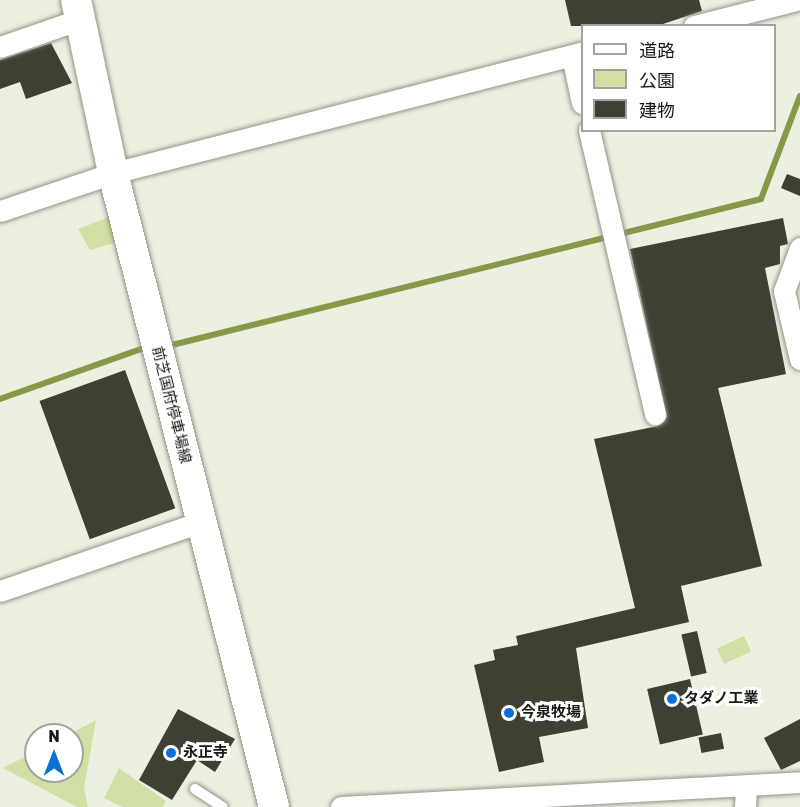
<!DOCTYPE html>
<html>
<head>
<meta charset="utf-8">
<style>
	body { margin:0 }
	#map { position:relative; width:800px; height:807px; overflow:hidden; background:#ecf0e1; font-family:Rubik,"Noto Sans JP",sans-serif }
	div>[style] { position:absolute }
	.green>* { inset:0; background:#d0dfa3; transform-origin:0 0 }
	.stream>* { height:6px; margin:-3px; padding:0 3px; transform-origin:3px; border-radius:3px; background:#879849 }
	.building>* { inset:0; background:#3d4134; transform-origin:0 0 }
	.roads { filter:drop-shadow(0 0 2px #909485) drop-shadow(0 0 2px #909485) }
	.service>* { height:10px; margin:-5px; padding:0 5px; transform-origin:5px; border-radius:5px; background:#fff }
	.minor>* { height:21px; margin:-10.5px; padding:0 10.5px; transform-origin:10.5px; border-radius:10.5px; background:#fff }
	.secondary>* { height:30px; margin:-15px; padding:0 15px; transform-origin:15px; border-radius:15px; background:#fff }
	.dots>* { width:16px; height:16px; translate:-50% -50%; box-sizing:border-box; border:3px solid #fff; border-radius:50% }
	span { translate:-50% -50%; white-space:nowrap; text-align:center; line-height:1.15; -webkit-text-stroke:6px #fff; paint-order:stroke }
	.street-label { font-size:15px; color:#171913 }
	.poi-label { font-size:15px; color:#171913; font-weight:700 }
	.left { translate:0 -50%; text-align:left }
	.legend { position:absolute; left:581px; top:24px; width:195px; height:108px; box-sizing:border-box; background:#fff; border:2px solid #a2a3a1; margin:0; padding:8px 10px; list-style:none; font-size:18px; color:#171913 }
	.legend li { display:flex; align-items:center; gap:12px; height:30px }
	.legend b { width:30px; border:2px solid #a2a3a1 }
	.north { position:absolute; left:24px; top:723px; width:60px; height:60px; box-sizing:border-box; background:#fff; border:2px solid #a2a3a1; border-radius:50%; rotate:0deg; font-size:16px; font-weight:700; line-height:24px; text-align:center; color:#171913 }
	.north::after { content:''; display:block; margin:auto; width:21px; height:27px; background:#0670d8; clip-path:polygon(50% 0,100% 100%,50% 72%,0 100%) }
</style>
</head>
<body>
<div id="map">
	<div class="green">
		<i style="clip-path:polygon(114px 215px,121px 241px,90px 250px,78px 229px)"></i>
		<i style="left:744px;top:636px;width:17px;height:30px;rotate:65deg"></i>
		<i style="clip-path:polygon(96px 720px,84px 788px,88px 807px,77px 807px,3px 768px,36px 751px,36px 771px,72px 771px,72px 735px,68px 735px)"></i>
		<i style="clip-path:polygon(119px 768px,166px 801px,163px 807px,122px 807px,104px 798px)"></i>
	</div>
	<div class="stream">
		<i style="left:168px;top:346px;width:611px;rotate:-13.92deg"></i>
		<i style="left:761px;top:199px;width:110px;rotate:-69.3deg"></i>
		<i style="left:0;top:399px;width:159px;rotate:-19.5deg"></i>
	</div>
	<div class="building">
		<i style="clip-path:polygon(565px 0,699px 0,702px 11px,657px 26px,571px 26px)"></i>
		<i style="clip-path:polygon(51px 43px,72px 83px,26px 99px,20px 82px,0 89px,0 60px)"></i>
		<i style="clip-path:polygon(787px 174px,800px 179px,800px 196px,781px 188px)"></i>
		<i style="clip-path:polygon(783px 218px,788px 244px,780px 246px,780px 264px,765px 268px,786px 374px,718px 388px,762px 566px,681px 586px,689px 622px,576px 648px,588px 728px,539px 737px,544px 762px,499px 772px,474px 665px,495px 660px,493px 650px,518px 645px,516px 636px,635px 608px,594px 439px,658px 426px,667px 417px,630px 249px)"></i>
		<i style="left:125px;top:370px;width:147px;height:91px;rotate:70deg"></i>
		<i style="left:697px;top:631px;width:43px;height:16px;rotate:77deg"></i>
		<i style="left:690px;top:679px;width:57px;height:44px;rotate:77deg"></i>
		<i style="clip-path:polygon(178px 709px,235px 739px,215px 772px,197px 760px,172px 800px,139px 780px)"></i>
		<i style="clip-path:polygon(800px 719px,800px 761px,781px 770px,764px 738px)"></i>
		<i style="left:721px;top:733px;width:16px;height:23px;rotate:79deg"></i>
	</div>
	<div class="roads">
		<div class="service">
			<i style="left:195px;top:789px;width:33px;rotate:33deg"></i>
		</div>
		<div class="minor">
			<i style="left:694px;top:26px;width:105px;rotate:-14.3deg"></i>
			<i style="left:0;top:47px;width:86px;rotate:-19.1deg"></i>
			<i style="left:572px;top:56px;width:48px;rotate:78deg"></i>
			<i style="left:589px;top:130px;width:292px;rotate:76.9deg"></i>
			<i style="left:0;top:211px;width:119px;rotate:-18.6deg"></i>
			<i style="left:113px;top:173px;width:484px;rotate:-14.4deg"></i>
			<i style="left:800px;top:248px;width:46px;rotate:110.4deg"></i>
			<i style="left:784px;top:291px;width:70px;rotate:76.8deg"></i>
			<i style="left:0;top:591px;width:212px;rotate:-19deg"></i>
			<i style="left:341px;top:807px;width:460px;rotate:-3.1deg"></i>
			<i style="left:745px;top:807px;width:21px;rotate:-87deg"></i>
		</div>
		<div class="secondary">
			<i style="left:76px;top:0;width:177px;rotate:77.9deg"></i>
			<i style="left:113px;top:173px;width:654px;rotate:75.75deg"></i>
		</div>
	</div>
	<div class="dots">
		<i style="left:672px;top:699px;background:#0670d8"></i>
		<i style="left:509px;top:713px;background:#0670d8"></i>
		<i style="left:171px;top:753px;background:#0670d8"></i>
	</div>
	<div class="street-label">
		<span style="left:171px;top:405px;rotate:76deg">前芝国府停車場線</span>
	</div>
	<div class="poi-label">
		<span class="left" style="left:684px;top:699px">タダノ工業</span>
		<span class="left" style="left:521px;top:713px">今泉牧場</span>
		<span class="left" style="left:183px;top:753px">永正寺</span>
	</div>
	<ul class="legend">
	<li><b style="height:8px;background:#fff"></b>道路</li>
	<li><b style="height:16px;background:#d0dfa3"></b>公園</li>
	<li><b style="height:16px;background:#3d4134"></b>建物</li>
	</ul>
	<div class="north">N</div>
</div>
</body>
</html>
